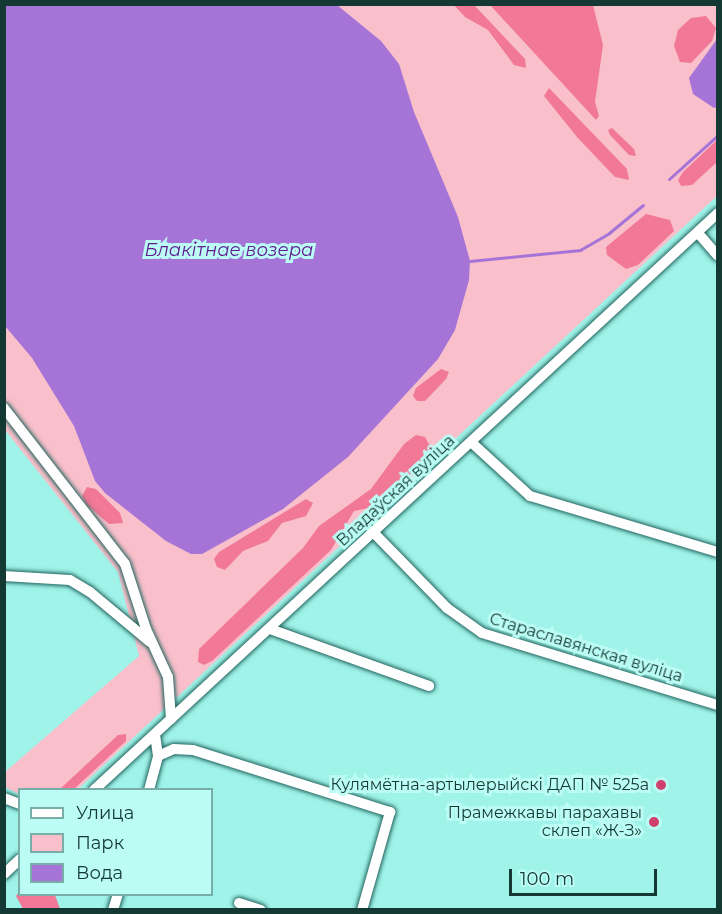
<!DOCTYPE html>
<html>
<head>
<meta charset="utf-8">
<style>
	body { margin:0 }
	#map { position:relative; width:722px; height:914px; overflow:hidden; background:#9ff3e9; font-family:Montserrat,sans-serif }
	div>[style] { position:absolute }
	.green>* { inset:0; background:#f9c0cb }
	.forest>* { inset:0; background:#f17896 }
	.water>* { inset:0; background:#a674d7 }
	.stream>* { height:3px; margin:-1.5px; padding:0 1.5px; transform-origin:1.5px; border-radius:1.5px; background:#a674d7 }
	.roads { filter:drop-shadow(0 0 2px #22645e) drop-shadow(0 0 2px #22645e) }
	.minor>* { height:10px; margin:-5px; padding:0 5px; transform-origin:5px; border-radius:5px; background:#fff }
	.dots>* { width:16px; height:16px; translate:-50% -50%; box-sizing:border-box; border:3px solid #bbfdf4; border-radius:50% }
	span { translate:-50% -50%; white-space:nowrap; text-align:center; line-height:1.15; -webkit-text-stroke:6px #bbfdf4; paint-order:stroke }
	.street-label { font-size:16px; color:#143834 }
	.poi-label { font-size:16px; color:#143834 }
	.right { translate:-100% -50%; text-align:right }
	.water-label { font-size:18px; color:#611c93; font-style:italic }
	.frame { position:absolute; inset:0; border:6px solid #143834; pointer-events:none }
	.legend { position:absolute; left:18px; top:788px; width:195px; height:108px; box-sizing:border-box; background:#bbfdf4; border:2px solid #78aea7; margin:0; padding:8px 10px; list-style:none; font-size:18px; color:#143834 }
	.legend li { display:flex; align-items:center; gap:12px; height:30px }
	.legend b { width:30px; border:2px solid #78aea7 }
	.scale { position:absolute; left:509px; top:869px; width:148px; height:27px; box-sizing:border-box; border:3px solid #143834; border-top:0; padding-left:8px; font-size:18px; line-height:21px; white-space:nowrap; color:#143834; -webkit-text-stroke:4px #bbfdf4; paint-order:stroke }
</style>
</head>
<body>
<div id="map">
	<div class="green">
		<i style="clip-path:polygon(5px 5px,717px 5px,717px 196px,78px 789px,20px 790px,19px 794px,5px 787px,5px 772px,139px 656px,118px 572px,5px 430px)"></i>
	</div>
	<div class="forest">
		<i style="clip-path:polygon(454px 5px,474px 5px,525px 59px,526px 68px,514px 65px,488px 30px,465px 17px)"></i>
		<i style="clip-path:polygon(490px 5px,593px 5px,603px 45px,595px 102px,599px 116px,596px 120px)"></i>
		<i style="clip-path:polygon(706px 16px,716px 28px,712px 41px,691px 63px,680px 62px,674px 46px,678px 30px,691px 18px)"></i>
		<i style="clip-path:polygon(549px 88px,627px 169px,629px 180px,615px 177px,577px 137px,544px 96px)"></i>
		<i style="clip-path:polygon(612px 128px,634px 149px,636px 156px,629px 155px,610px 135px,608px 130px)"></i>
		<i style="clip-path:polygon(717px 140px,717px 162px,692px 185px,681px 186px,678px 180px,683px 172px)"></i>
		<i style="clip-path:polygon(646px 214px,670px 220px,674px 231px,638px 265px,626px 269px,607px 255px,606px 247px)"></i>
		<i style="clip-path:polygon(441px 369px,449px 372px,446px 379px,425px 401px,417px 401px,413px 396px,416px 388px)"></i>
		<i style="clip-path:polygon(416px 435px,425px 437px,432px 450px,424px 465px,379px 506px,354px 511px,331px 550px,212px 661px,204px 665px,198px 662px,199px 649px,303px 548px,319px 526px,371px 489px,404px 444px)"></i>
		<i style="clip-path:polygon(87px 487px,96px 489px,120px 513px,123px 523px,109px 524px,87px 505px,82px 496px)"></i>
		<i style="clip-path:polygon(306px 499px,313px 503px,306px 516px,282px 523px,268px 541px,243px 551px,225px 570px,217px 567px,214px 559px,219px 552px)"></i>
		<i style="clip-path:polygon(126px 734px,126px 741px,74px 789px,60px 789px,118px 735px)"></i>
		<i style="clip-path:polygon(19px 892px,55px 895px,60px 909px,23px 909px,16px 896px)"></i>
	</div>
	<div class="water">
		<i style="clip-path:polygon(5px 4px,337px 5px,381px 41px,399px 64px,414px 112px,458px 217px,470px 261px,469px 280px,455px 330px,438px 359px,348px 457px,283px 509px,202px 554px,191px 554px,166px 541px,105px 493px,95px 481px,74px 426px,32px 358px,5px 326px)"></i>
		<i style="clip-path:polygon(717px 39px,717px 107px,714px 108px,693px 94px,689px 78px)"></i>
	</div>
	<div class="stream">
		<i style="left:669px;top:179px;width:66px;rotate:-41.9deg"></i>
		<i style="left:470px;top:261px;width:111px;rotate:-5.7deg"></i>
		<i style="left:580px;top:250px;width:34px;rotate:-30deg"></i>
		<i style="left:609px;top:233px;width:44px;rotate:-39.5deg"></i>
	</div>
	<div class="roads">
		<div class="minor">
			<i style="left:698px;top:233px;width:30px;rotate:49deg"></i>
			<i style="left:4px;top:408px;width:197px;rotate:52.2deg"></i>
			<i style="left:125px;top:564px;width:68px;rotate:72.1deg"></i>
			<i style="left:146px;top:629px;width:53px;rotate:65.4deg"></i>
			<i style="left:168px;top:677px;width:42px;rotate:85.9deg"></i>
			<i style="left:471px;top:442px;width:80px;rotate:42.5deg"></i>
			<i style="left:530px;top:496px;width:196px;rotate:16.6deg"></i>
			<i style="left:374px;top:533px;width:105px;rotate:45.8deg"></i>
			<i style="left:447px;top:608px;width:43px;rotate:35.5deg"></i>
			<i style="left:482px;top:633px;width:247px;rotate:17deg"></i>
			<i style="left:4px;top:576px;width:66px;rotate:3.5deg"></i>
			<i style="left:70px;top:580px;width:23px;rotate:31deg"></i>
			<i style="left:90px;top:592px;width:78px;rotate:39.8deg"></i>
			<i style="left:270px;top:629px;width:169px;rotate:19.7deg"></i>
			<i style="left:158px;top:756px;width:17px;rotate:-24deg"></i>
			<i style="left:174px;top:749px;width:19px;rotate:3deg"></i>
			<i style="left:193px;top:750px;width:207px;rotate:17.5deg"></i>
			<i style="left:390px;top:812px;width:102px;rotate:105.9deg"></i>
			<i style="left:94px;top:790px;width:850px;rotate:-42.76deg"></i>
			<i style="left:149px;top:790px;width:35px;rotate:-75deg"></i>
			<i style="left:158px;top:756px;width:22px;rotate:-98deg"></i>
			<i style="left:4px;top:798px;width:17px;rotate:21deg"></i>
			<i style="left:4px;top:874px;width:22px;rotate:-43deg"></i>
			<i style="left:239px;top:903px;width:23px;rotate:18deg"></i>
			<i style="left:113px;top:910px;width:17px;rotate:-73deg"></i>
		</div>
	</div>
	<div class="dots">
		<i style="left:661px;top:785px;background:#ce416c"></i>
		<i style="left:654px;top:822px;background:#ce416c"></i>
	</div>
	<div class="street-label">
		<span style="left:396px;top:491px;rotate:-43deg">Владаўская вуліца</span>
		<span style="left:586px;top:648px;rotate:17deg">Стараславянская вуліца</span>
	</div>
	<div class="poi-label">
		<span class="right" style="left:649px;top:785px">Кулямётна-артылерыйскі ДАП № 525а</span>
		<span class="right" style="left:642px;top:822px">Прамежкавы парахавы<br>склеп «Ж-З»</span>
	</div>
	<div class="water-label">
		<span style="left:229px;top:250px">Блакітнае возера</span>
	</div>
	<div class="frame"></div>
	<ul class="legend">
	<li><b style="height:8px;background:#fff"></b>Улица</li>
	<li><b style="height:16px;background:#f9c0cb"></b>Парк</li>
	<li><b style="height:16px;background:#a674d7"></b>Вода</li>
	</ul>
	<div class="scale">100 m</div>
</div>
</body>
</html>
